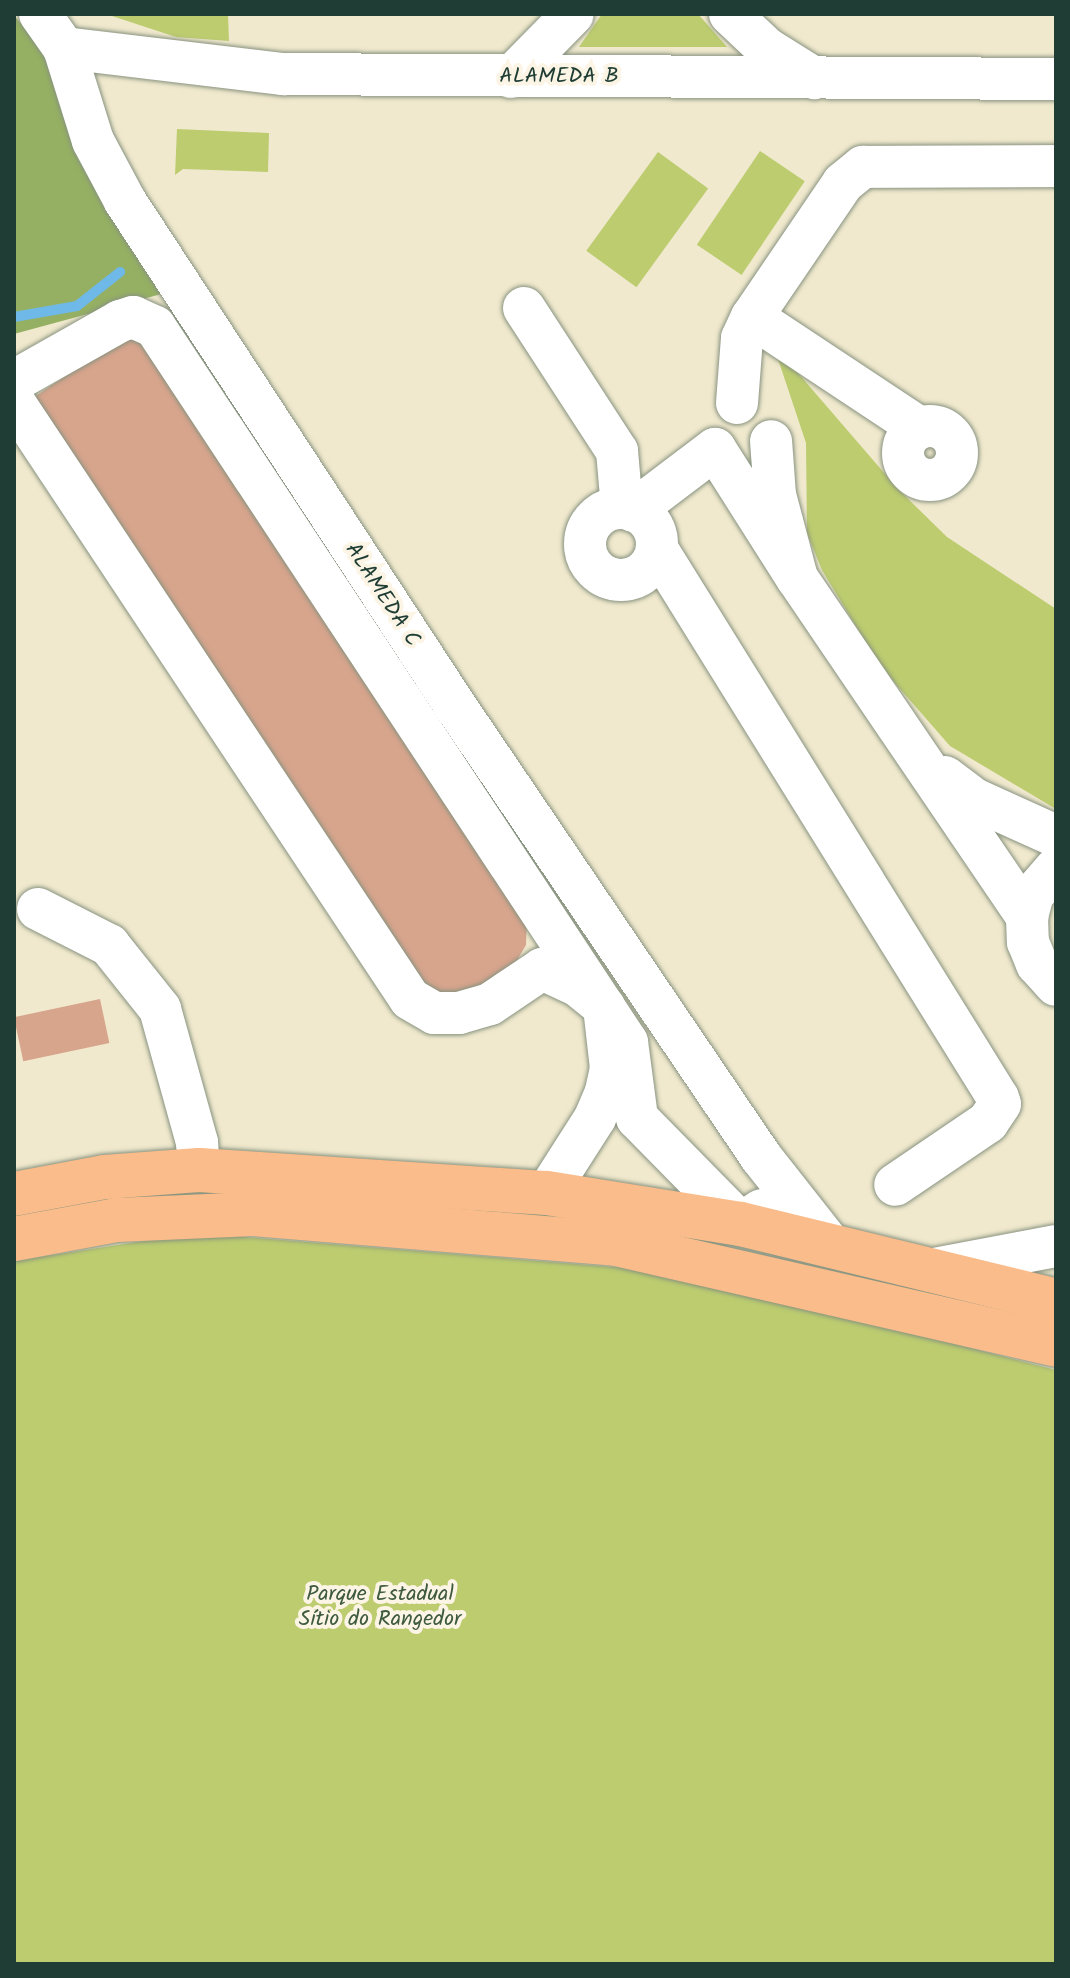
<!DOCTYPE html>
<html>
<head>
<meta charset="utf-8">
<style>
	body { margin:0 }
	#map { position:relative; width:1070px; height:1978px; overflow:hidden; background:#f0e9cd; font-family:Kalam,sans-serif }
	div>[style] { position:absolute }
	.green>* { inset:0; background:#bccc6f; transform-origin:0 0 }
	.forest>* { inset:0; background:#95b062 }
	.stream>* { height:10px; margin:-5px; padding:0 5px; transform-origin:5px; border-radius:5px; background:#6eb9e7 }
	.building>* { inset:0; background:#d7a48c; transform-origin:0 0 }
	.roads { filter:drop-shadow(0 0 2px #889380) drop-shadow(0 0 2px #889380) }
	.minor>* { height:42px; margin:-21px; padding:0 21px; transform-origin:21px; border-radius:21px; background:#fff }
	.minor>.ring { margin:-21px; padding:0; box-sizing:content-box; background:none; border:42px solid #fff; border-radius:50% }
	.major>* { height:44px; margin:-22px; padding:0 22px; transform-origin:22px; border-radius:22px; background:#f9bc8a }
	span { translate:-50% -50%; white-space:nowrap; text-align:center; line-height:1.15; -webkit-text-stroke:8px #fcf5e5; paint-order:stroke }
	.street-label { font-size:22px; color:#1f3d34 }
	.park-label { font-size:22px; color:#3e5a40 }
	.frame { position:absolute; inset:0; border:16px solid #1f3d34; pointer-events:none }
</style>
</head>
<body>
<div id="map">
	<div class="green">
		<i style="clip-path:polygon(106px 14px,228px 14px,229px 41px,176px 37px)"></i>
		<i style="clip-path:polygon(602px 14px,698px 14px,727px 47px,579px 47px)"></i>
		<i style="clip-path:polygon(177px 129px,269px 133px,268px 172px,183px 169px,175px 175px)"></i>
		<i style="left:760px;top:151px;width:54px;height:113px;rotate:34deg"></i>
		<i style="left:658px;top:152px;width:62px;height:122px;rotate:36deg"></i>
		<i style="clip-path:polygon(773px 344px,898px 489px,947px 537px,1056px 609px,1056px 809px,950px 746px,880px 666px,822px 570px,807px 533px,806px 443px)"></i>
		<i style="clip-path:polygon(195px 1233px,675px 1272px,1056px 1370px,1056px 1964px,14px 1964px,14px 1261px)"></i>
	</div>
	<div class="forest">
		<i style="clip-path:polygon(14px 15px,53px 65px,165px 293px,14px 334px)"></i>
	</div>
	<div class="stream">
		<i style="left:14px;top:317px;width:64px;rotate:-9.9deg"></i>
		<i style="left:77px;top:306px;width:55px;rotate:-38.3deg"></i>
	</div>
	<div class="building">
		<i style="clip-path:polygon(139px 326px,527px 914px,526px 945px,513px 967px,484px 989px,435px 1001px,27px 402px)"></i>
		<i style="left:100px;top:999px;width:45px;height:88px;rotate:78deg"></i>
	</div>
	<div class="roads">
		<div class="minor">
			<i style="left:40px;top:14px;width:42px;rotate:54.8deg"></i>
			<i style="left:64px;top:48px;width:97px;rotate:72.7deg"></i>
			<i style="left:93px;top:141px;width:68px;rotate:61.9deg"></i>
			<i style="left:125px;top:201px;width:601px;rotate:56.81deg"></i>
			<i style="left:454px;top:704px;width:547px;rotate:55.87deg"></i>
			<i style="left:761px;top:1157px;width:113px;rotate:51.8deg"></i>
			<i style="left:730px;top:14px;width:50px;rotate:43.4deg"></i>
			<i style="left:766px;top:48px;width:57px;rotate:32deg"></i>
			<i style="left:64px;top:48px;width:221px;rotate:6.8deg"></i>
			<i style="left:283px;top:74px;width:773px;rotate:0.37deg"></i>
			<i style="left:511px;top:77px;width:88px;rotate:-45.5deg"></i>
			<i style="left:524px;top:308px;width:171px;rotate:57deg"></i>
			<i style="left:617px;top:451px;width:57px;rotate:85deg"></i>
			<i style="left:752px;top:317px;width:201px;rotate:33.5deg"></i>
			<i style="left:14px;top:381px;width:122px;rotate:-29.5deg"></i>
			<i style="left:120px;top:321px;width:14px;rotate:-17deg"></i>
			<i style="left:133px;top:317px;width:24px;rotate:24deg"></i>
			<i style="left:155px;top:327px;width:857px;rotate:56.57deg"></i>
			<i style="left:627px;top:1042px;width:77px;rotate:82.5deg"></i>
			<i style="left:637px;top:1118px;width:148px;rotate:45.5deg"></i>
			<i style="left:741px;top:1224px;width:25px;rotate:-34deg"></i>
			<i style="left:14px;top:402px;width:716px;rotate:56.44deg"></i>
			<i style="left:410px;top:999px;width:28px;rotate:30deg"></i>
			<i style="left:434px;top:1013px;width:25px"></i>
			<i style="left:459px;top:1013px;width:32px;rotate:-16deg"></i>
			<i style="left:490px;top:1004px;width:63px;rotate:-33.9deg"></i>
			<i style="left:542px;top:969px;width:38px;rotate:25deg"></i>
			<i style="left:577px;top:985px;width:35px;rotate:39deg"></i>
			<i style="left:604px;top:1007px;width:61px;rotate:83.5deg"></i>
			<i style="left:611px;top:1068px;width:25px;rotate:102deg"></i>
			<i style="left:606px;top:1092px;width:28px;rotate:113deg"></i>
			<i style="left:595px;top:1118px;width:89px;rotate:122.6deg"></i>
			<i style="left:737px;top:403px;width:65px;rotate:-85.6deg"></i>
			<i style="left:742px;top:338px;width:23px;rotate:-65deg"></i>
			<i style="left:752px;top:317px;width:162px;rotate:-55.8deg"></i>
			<i style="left:843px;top:183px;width:26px;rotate:-39deg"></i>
			<i style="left:863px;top:167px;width:193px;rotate:-0.3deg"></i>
			<i class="ring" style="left:903px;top:426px;width:12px;height:12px"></i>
			<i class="ring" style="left:585px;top:508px;width:30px;height:30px"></i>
			<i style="left:633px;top:511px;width:103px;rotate:-37.1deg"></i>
			<i style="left:715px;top:449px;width:153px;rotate:57.6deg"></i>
			<i style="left:797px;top:578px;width:86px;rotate:-104.8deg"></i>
			<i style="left:775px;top:495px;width:54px;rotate:-94.2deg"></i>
			<i style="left:657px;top:549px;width:646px;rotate:58.15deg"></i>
			<i style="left:998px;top:1098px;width:6px;rotate:72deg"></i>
			<i style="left:1000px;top:1104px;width:22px;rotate:124deg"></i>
			<i style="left:988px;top:1122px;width:112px;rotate:145.9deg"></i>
			<i style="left:797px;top:578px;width:410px;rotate:55.8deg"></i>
			<i style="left:945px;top:777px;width:36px;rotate:37deg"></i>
			<i style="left:974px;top:799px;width:90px;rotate:24.3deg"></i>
			<i style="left:1056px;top:868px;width:35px;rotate:131deg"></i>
			<i style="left:1033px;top:894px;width:24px;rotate:105deg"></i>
			<i style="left:1027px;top:917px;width:25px;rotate:88deg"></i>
			<i style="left:1028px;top:942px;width:24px;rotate:68deg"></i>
			<i style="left:1037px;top:964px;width:28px;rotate:48deg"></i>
			<i style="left:38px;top:909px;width:80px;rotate:26.9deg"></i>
			<i style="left:109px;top:945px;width:82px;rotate:51.4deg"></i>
			<i style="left:160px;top:1009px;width:138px;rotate:74.5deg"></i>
			<i style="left:197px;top:1142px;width:28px;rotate:86deg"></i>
			<i style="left:929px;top:1270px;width:129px;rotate:-10.7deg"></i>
		</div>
		<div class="major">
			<i style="left:14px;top:1194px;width:93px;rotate:-10.6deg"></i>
			<i style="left:105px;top:1177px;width:94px;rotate:-4.3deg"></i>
			<i style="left:199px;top:1170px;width:349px;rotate:3.8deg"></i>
			<i style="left:547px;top:1193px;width:196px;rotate:9.1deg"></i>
			<i style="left:741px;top:1224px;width:324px;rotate:13.7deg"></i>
			<i style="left:14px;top:1239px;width:105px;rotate:-10.5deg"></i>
			<i style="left:117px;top:1220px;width:136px;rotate:-2.5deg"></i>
			<i style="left:253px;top:1214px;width:364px;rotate:4.7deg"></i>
			<i style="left:616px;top:1244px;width:451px;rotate:12.9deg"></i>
		</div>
	</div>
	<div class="street-label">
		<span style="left:559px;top:77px">ALAMEDA B</span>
		<span style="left:382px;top:595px;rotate:57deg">ALAMEDA C</span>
	</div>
	<div class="park-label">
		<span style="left:380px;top:1607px">Parque Estadual<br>Sítio do Rangedor</span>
	</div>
	<div class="frame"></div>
</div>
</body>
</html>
